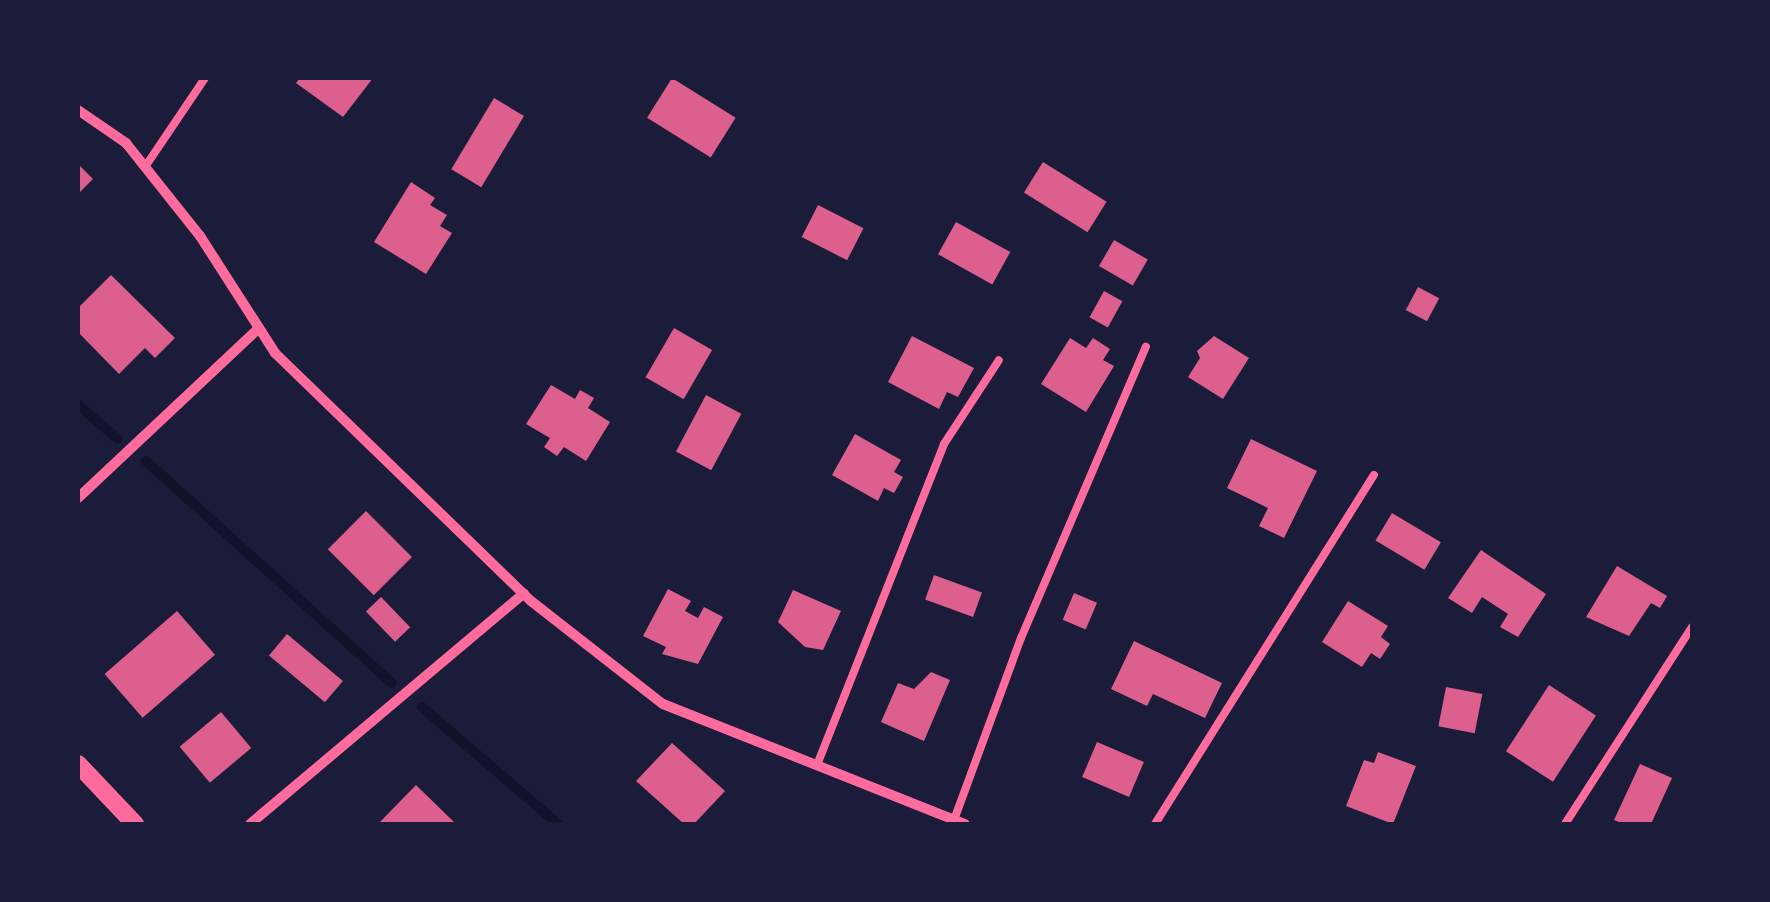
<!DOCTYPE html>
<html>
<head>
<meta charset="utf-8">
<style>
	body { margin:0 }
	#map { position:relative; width:1770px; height:902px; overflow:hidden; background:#1b1b3a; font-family:Helvetica,sans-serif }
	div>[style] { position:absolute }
	.stream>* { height:10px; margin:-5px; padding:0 5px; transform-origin:5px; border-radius:5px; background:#12122b }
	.building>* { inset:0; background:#dd5f8e; transform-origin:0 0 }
	.service>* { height:8px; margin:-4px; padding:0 4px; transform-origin:4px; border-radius:4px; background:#ff6b9d }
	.minor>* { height:10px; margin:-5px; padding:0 5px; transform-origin:5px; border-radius:5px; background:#ff6b9d }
	.tertiary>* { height:18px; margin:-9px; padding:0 9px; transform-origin:9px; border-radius:9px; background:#ff6b9d }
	span { translate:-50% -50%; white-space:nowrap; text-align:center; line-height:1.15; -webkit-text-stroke:8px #1b1b3a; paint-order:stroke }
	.frame { position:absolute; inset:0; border:80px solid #1b1b3a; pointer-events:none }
</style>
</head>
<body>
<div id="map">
	<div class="stream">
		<i style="left:78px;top:405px;width:52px;rotate:40.4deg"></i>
		<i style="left:146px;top:461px;width:331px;rotate:42.1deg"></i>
		<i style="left:422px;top:707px;width:179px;rotate:40.7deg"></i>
	</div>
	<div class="building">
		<i style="clip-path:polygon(300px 78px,373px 78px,343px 117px,296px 83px)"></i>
		<i style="left:672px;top:78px;width:75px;height:47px;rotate:32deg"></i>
		<i style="left:494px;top:98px;width:35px;height:83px;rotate:31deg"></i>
		<i style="left:1043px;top:162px;width:75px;height:36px;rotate:32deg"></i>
		<i style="clip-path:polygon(78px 164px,93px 179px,78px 194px)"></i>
		<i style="clip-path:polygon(411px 182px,435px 198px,430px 205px,447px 215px,440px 226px,452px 233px,426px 274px,374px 242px)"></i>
		<i style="left:818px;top:205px;width:51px;height:36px;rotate:27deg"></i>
		<i style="left:956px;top:222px;width:62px;height:37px;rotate:29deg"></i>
		<i style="left:1114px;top:240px;width:39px;height:30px;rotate:30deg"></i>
		<i style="clip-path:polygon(111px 275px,175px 338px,155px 358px,145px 348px,119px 374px,78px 332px,78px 308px)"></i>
		<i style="left:1418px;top:287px;width:24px;height:26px;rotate:28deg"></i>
		<i style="left:1104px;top:291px;width:21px;height:30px;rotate:29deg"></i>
		<i style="left:674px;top:328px;width:44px;height:57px;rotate:30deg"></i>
		<i style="clip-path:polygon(912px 336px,974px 368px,958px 397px,947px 392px,939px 409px,888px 382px)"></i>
		<i style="clip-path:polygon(1214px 336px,1249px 358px,1223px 399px,1188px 377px,1200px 358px,1197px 351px)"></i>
		<i style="clip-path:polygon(1070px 338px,1086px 348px,1093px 338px,1110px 349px,1103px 360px,1114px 366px,1086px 412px,1041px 384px)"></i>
		<i style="clip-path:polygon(551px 385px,575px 399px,580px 390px,594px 398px,588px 408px,610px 422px,586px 461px,564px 447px,557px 456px,544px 447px,550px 438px,526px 424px)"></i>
		<i style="left:706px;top:395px;width:40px;height:64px;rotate:28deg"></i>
		<i style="clip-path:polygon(855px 434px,901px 460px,894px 472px,903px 477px,894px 493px,884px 488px,878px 501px,832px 475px)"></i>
		<i style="clip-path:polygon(1251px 439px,1317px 471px,1284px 538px,1259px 526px,1268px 508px,1227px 488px)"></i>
		<i style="left:366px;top:511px;width:65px;height:54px;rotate:45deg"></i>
		<i style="left:1392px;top:513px;width:57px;height:32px;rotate:31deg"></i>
		<i style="clip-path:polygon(1481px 550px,1546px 594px,1518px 637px,1500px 627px,1508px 614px,1482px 597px,1472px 613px,1448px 598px)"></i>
		<i style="clip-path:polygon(1617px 566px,1667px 596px,1660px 608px,1651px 603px,1629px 636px,1586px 617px)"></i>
		<i style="left:934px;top:575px;width:51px;height:26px;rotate:20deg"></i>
		<i style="clip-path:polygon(668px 589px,691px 601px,685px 611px,698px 618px,704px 607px,723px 617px,698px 664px,662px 654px,666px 647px,643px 636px)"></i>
		<i style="clip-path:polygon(793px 590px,841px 611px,823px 650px,805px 647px,778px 622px)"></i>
		<i style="left:1074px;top:593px;width:25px;height:29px;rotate:23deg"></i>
		<i style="left:381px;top:597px;width:42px;height:21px;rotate:46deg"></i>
		<i style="clip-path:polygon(1348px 601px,1388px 626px,1381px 637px,1390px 644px,1380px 659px,1371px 653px,1362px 667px,1322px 642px)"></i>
		<i style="left:177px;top:611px;width:58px;height:96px;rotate:49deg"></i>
		<i style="left:287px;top:634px;width:73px;height:28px;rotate:40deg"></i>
		<i style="clip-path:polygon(1134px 641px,1222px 683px,1205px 718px,1153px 694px,1147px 706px,1111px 689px)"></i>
		<i style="clip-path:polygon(931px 672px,950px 680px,924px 741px,881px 722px,898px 683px,914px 689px)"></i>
		<i style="left:1549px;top:685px;width:56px;height:79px;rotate:33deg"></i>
		<i style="left:1446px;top:687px;width:37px;height:40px;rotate:11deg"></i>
		<i style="left:221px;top:712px;width:47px;height:54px;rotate:50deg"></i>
		<i style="left:1097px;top:742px;width:51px;height:38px;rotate:23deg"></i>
		<i style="clip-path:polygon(672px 743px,725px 791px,694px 824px,684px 824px,636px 781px)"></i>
		<i style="clip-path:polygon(1378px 752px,1416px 766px,1393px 824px,1346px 806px,1364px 760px,1374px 763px)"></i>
		<i style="clip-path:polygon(1640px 764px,1672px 778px,1651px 824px,1624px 824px,1614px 820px)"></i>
		<i style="clip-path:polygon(416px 785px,456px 824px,378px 824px)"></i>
	</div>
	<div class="service">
		<i style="left:145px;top:167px;width:107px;rotate:-56deg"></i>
		<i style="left:817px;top:765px;width:345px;rotate:-68.4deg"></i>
		<i style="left:944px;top:444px;width:100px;rotate:-56.8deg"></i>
		<i style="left:954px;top:820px;width:194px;rotate:-69.8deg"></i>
		<i style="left:1021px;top:638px;width:317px;rotate:-66.8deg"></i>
		<i style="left:1155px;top:824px;width:412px;rotate:-57.9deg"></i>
		<i style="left:1565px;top:824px;width:234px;rotate:-57.2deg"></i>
	</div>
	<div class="minor">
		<i style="left:78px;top:110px;width:58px;rotate:34.5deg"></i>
		<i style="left:126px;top:143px;width:119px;rotate:51.5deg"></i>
		<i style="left:200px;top:236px;width:139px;rotate:57.3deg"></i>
		<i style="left:275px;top:353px;width:356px;rotate:44.1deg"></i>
		<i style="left:531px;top:601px;width:167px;rotate:38deg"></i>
		<i style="left:663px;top:704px;width:325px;rotate:21.7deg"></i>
		<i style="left:78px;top:498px;width:248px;rotate:-43.2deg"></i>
		<i style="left:250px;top:824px;width:358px;rotate:-40.1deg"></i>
	</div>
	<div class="tertiary">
		<i style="left:78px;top:764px;width:83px;rotate:46.5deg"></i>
	</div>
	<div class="frame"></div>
</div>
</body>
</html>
